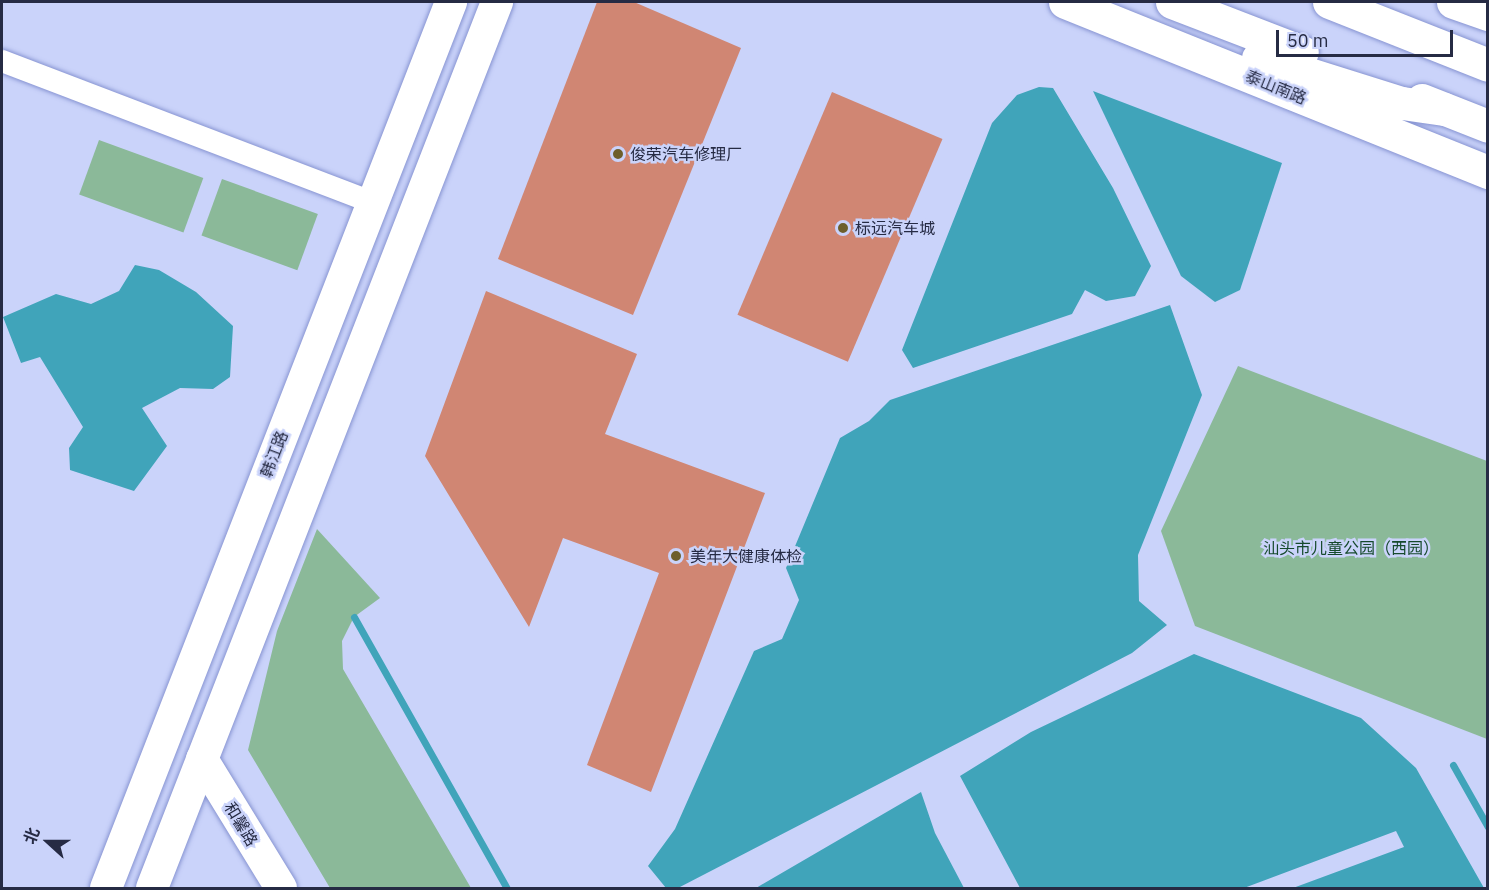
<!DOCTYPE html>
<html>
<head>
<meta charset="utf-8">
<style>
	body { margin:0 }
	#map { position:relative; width:1489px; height:890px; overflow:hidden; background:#cad3fa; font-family:"IBM Plex Sans","Noto Sans SC",sans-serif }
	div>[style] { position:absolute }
	.green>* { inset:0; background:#8bb999; transform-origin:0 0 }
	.water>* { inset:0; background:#40a4ba }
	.stream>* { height:7px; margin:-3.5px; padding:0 3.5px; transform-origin:3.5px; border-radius:3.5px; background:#40a4ba }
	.building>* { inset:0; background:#d08673; transform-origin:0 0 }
	.roads { filter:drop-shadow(0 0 2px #8794d2) drop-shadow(0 0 2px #8794d2) }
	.street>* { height:22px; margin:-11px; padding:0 11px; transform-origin:11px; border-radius:11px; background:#fff }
	.secondary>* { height:32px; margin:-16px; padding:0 16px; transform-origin:16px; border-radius:16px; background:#fff }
	.highway>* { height:33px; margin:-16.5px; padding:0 16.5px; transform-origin:16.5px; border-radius:16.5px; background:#fff }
	.dots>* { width:16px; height:16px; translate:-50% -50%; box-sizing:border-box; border:3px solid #cad3fa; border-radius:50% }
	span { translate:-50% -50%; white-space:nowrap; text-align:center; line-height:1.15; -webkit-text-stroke:5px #cad3fa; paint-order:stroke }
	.street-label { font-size:16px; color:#262b44 }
	.poi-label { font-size:16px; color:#262b44 }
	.left { translate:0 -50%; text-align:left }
	.park-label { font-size:16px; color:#164a2c }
	.frame { position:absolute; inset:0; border:3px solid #262b44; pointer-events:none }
	.north { position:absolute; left:18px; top:812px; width:60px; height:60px; -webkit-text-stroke:4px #cad3fa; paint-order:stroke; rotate:291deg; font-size:16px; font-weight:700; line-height:24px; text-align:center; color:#262b44 }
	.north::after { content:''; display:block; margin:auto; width:21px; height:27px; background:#262b44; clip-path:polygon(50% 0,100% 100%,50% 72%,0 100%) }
	.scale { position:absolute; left:1276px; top:30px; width:177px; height:27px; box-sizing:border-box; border:3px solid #262b44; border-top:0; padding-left:8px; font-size:18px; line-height:21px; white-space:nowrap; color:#262b44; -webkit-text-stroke:4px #cad3fa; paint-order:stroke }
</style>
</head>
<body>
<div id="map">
	<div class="green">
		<i style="left:99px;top:140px;width:111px;height:58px;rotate:20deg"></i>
		<i style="left:222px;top:179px;width:102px;height:60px;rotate:20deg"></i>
		<i style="clip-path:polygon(1238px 366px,1487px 461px,1487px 739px,1195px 626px,1161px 531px)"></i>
		<i style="clip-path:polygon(317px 529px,380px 598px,354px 617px,342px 641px,343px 669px,471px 888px,330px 888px,248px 750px,277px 631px)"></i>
	</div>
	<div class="water">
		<i style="clip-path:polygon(1039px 87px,1053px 88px,1113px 188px,1151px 266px,1135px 296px,1106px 301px,1085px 290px,1072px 314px,913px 368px,902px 350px,992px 123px,1017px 95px)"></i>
		<i style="clip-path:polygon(1093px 91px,1282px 163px,1240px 290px,1215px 302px,1181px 276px)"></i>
		<i style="clip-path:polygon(135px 265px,159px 270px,196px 292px,233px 326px,230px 377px,213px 389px,180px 388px,142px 408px,167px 446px,134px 491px,70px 470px,69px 448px,83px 427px,40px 357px,21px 363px,3px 317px,56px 294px,91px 304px,119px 291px)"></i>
		<i style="clip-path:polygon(1170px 305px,1202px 395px,1138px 555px,1139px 601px,1167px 625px,1132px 653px,678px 888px,666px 888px,648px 866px,675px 829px,754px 651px,782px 639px,799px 600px,786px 568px,840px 438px,869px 421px,890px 400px)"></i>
		<i style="clip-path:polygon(1194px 654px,1361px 718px,1416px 768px,1484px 888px,1293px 888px,1404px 847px,1396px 831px,1244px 888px,1020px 888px,960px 776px,1031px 732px)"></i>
		<i style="clip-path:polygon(921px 792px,935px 833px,964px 888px,756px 888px)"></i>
	</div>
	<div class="stream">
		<i style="left:354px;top:617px;width:311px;rotate:60.6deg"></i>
		<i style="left:1453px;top:765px;width:71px;rotate:60.6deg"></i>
	</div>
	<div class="building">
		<i style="clip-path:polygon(597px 2px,634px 2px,741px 48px,633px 315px,498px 259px)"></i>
		<i style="left:832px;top:92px;width:120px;height:242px;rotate:23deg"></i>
		<i style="clip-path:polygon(486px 291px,637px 354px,605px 434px,765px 493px,651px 792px,587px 765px,659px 573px,563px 538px,529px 627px,425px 456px)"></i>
	</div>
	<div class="roads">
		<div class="street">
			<i style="left:2px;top:61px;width:395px;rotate:20.9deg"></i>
		</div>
		<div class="secondary">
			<i style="left:202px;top:759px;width:151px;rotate:58.5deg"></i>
			<i style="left:106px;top:888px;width:951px;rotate:-68.72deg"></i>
			<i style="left:152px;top:888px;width:951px;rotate:-68.72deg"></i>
		</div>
		<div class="highway">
			<i style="left:1065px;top:2px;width:456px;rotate:21.9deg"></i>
			<i style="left:1172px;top:2px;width:139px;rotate:21deg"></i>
			<i style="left:1329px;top:2px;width:171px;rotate:21.6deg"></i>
			<i style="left:1453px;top:2px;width:37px;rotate:19deg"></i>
			<i style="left:1258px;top:58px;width:151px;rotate:17.4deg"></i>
			<i style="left:1402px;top:103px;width:42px;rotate:8.1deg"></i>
			<i style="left:1422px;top:100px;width:71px;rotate:21.5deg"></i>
		</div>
	</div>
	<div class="dots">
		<i style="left:618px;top:154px;background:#6d5f2c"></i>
		<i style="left:843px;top:228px;background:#6d5f2c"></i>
		<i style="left:676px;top:556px;background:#6d5f2c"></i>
	</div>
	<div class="street-label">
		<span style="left:1276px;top:87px;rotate:22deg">泰山南路</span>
		<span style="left:274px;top:454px;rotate:-69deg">韩江路</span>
		<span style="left:241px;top:824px;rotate:59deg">和馨路</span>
	</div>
	<div class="poi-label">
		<span class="left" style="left:630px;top:154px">俊荣汽车修理厂</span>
		<span class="left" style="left:855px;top:228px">标远汽车城</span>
		<span class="left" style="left:690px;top:556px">美年大健康体检</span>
	</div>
	<div class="park-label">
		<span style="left:1351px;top:548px">汕头市儿童公园（西园）</span>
	</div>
	<div class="frame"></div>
	<div class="north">北</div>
	<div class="scale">50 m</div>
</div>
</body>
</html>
